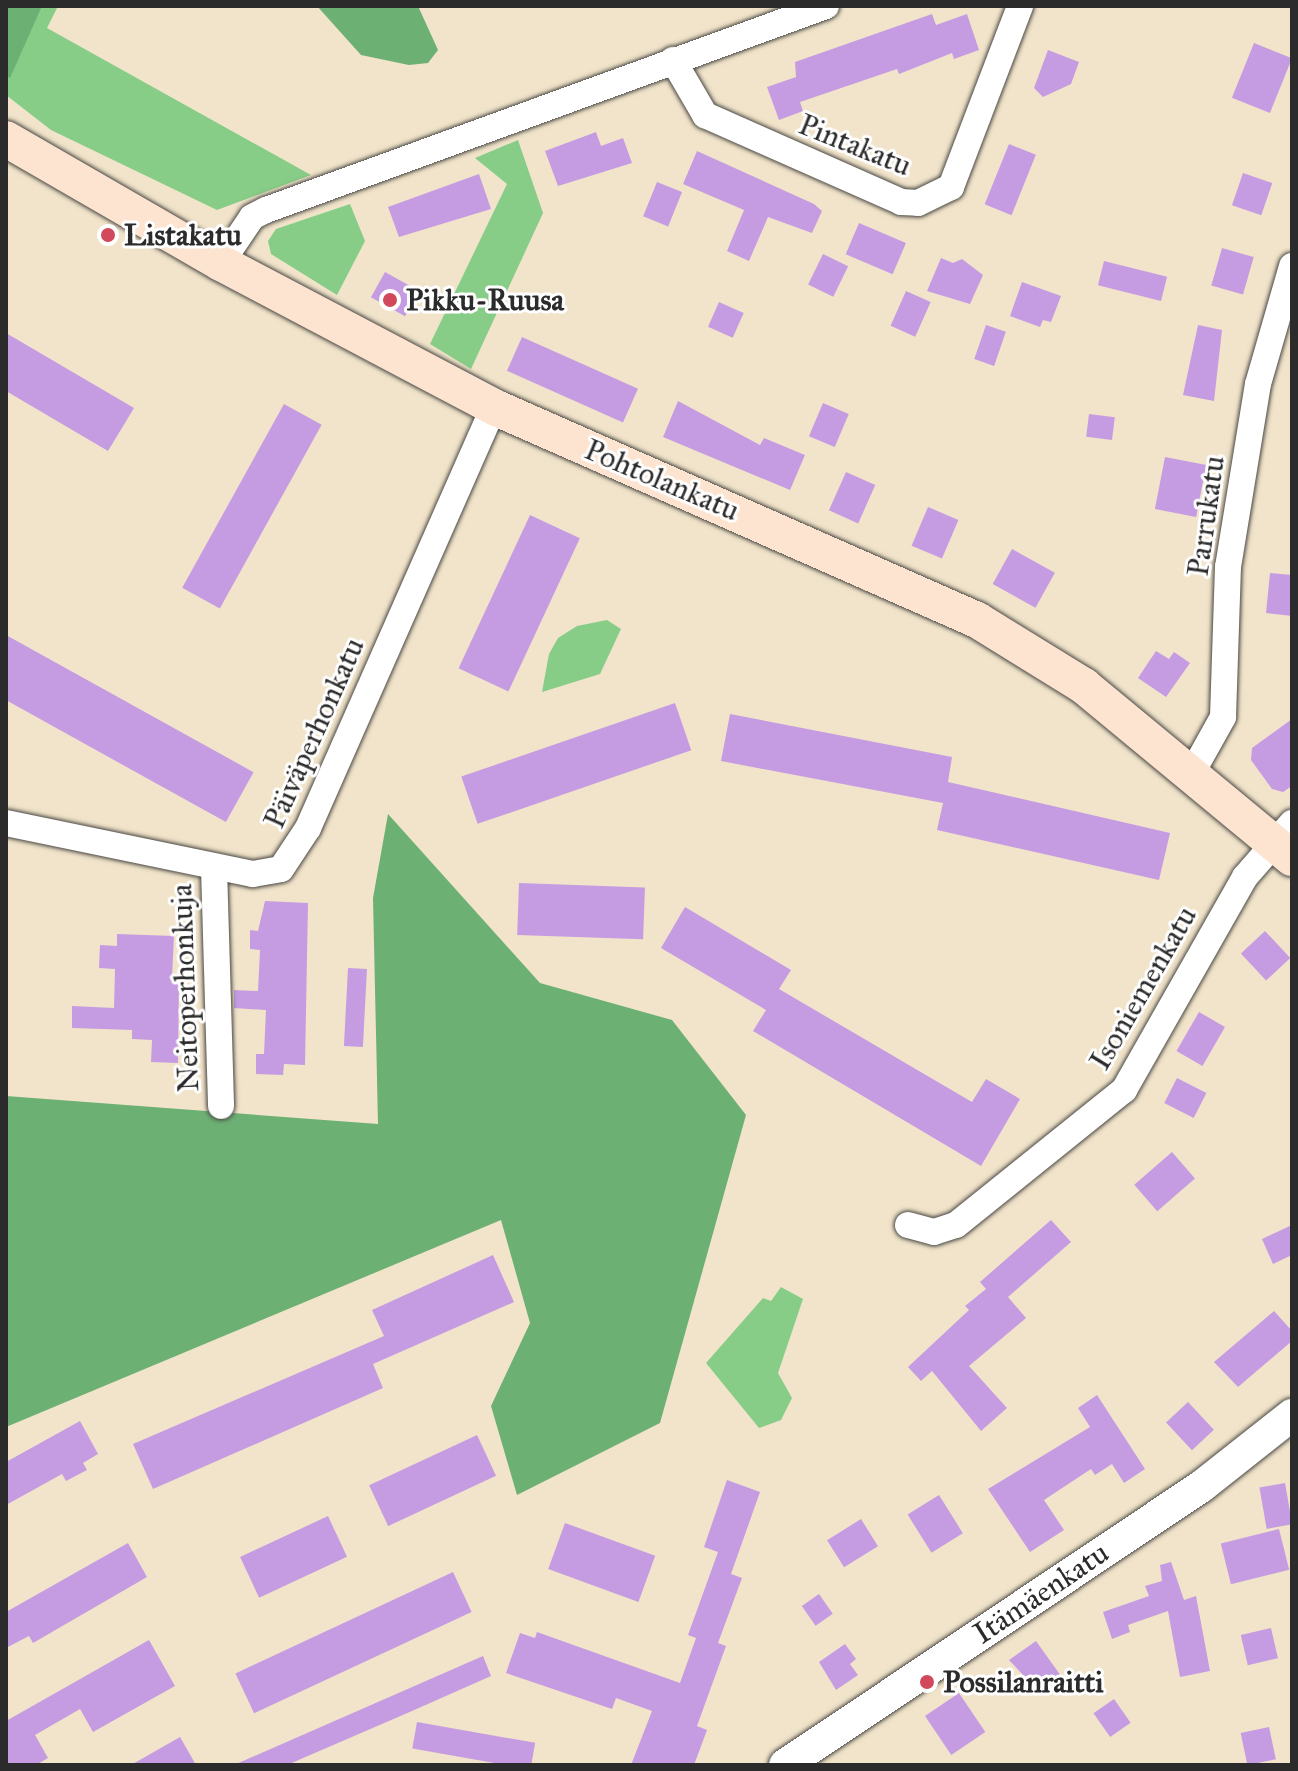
<!DOCTYPE html>
<html>
<head>
<meta charset="utf-8">
<style>
	body { margin:0 }
	#map { position:relative; width:1298px; height:1771px; overflow:hidden; background:#f1e4ca; font-family:"IM FELL Great Primer",serif }
	div>[style] { position:absolute }
	.green>* { inset:0; background:#87cd87 }
	.forest>* { inset:0; background:#6db074 }
	.building>* { inset:0; background:#c59ce2; transform-origin:0 0 }
	.roads { filter:drop-shadow(0 0 2px #494743) drop-shadow(0 0 2px #494743) }
	.minor>* { height:26px; margin:-13px; padding:0 13px; transform-origin:13px; border-radius:13px; background:#fff }
	.tertiary>* { height:32px; margin:-16px; padding:0 16px; transform-origin:16px; border-radius:16px; background:#fff }
	.secondary>* { height:36px; margin:-18px; padding:0 18px; transform-origin:18px; border-radius:18px; background:#fde4d0 }
	.dots>* { width:22px; height:22px; translate:-50% -50%; box-sizing:border-box; border:4px solid #fff; border-radius:50% }
	span { translate:-50% -50%; white-space:nowrap; text-align:center; line-height:1.15; -webkit-text-stroke:6px #fff; paint-order:stroke }
	.street-label { font-size:30px; color:#2b2b2b }
	.poi-label { font-size:30px; color:#2b2b2b; font-weight:700 }
	.left { translate:0 -50%; text-align:left }
	.frame { position:absolute; inset:0; border:8px solid #2b2b2b; pointer-events:none }
</style>
</head>
<body>
<div id="map">
	<div class="green">
		<i style="clip-path:polygon(6px 6px,58px 6px,47px 28px,311px 175px,217px 210px,51px 130px,6px 95px)"></i>
		<i style="clip-path:polygon(518px 140px,543px 213px,471px 369px,430px 344px,507px 184px,475px 158px)"></i>
		<i style="clip-path:polygon(350px 204px,365px 241px,337px 295px,271px 254px,268px 241px,276px 229px)"></i>
		<i style="clip-path:polygon(607px 620px,621px 629px,600px 674px,542px 692px,549px 654px,558px 638px,577px 626px)"></i>
		<i style="clip-path:polygon(781px 1287px,803px 1299px,778px 1373px,792px 1398px,781px 1420px,759px 1428px,706px 1363px,763px 1298px,771px 1301px)"></i>
	</div>
	<div class="forest">
		<i style="clip-path:polygon(6px 6px,42px 6px,10px 78px,6px 76px)"></i>
		<i style="clip-path:polygon(317px 6px,418px 6px,438px 50px,428px 63px,409px 65px,361px 55px)"></i>
		<i style="clip-path:polygon(388px 814px,540px 983px,672px 1020px,746px 1115px,660px 1423px,517px 1495px,491px 1406px,530px 1323px,501px 1220px,6px 1427px,6px 1096px,378px 1124px,373px 898px)"></i>
	</div>
	<div class="building">
		<i style="clip-path:polygon(932px 14px,936px 25px,967px 14px,979px 50px,954px 59px,952px 53px,899px 74px,897px 69px,800px 102px,803px 111px,779px 120px,767px 87px,796px 77px,795px 62px)"></i>
		<i style="left:1254px;top:43px;width:41px;height:59px;rotate:22deg"></i>
		<i style="clip-path:polygon(1048px 50px,1079px 62px,1071px 84px,1043px 97px,1034px 88px)"></i>
		<i style="clip-path:polygon(596px 132px,601px 146px,623px 138px,632px 163px,558px 186px,545px 151px)"></i>
		<i style="left:1009px;top:144px;width:29px;height:65px;rotate:22deg"></i>
		<i style="clip-path:polygon(697px 151px,814px 204px,822px 211px,812px 233px,768px 217px,749px 261px,727px 251px,744px 210px,683px 184px)"></i>
		<i style="left:1243px;top:173px;width:31px;height:34px;rotate:19deg"></i>
		<i style="clip-path:polygon(479px 174px,491px 209px,399px 237px,388px 207px)"></i>
		<i style="left:657px;top:182px;width:27px;height:37px;rotate:22deg"></i>
		<i style="left:859px;top:223px;width:51px;height:34px;rotate:23deg"></i>
		<i style="left:1222px;top:248px;width:33px;height:39px;rotate:16deg"></i>
		<i style="left:823px;top:254px;width:28px;height:34px;rotate:26deg"></i>
		<i style="clip-path:polygon(941px 258px,953px 263px,962px 259px,983px 275px,970px 304px,927px 291px)"></i>
		<i style="left:1104px;top:261px;width:65px;height:25px;rotate:14deg"></i>
		<i style="left:385px;top:272px;width:39px;height:29px;rotate:29deg"></i>
		<i style="clip-path:polygon(1022px 282px,1061px 296px,1051px 322px,1043px 320px,1040px 327px,1010px 316px)"></i>
		<i style="left:906px;top:291px;width:27px;height:38px;rotate:24deg"></i>
		<i style="left:719px;top:302px;width:27px;height:27px;rotate:24deg"></i>
		<i style="left:986px;top:325px;width:21px;height:36px;rotate:19deg"></i>
		<i style="clip-path:polygon(1198px 325px,1222px 330px,1214px 401px,1183px 395px)"></i>
		<i style="clip-path:polygon(6px 333px,134px 408px,108px 451px,6px 391px)"></i>
		<i style="left:522px;top:337px;width:127px;height:37px;rotate:24deg"></i>
		<i style="clip-path:polygon(678px 401px,760px 445px,764px 438px,805px 455px,790px 490px,663px 437px)"></i>
		<i style="left:823px;top:403px;width:28px;height:36px;rotate:23deg"></i>
		<i style="left:284px;top:404px;width:43px;height:210px;rotate:29deg"></i>
		<i style="left:1089px;top:414px;width:26px;height:23px;rotate:7deg"></i>
		<i style="left:1165px;top:457px;width:42px;height:53px;rotate:11deg"></i>
		<i style="left:846px;top:472px;width:32px;height:42px;rotate:24deg"></i>
		<i style="left:928px;top:507px;width:33px;height:42px;rotate:23deg"></i>
		<i style="left:530px;top:515px;width:55px;height:169px;rotate:25deg"></i>
		<i style="left:1012px;top:549px;width:49px;height:40px;rotate:29deg"></i>
		<i style="clip-path:polygon(1270px 573px,1292px 575px,1292px 616px,1266px 613px)"></i>
		<i style="left:6px;top:635px;width:283px;height:57px;rotate:29deg"></i>
		<i style="clip-path:polygon(1156px 651px,1169px 659px,1174px 652px,1190px 663px,1166px 697px,1138px 678px)"></i>
		<i style="left:675px;top:703px;width:50px;height:226px;rotate:71deg"></i>
		<i style="clip-path:polygon(730px 714px,952px 757px,948px 782px,1170px 833px,1159px 880px,937px 830px,943px 803px,721px 761px)"></i>
		<i style="clip-path:polygon(1292px 719px,1292px 786px,1283px 792px,1272px 789px,1251px 760px,1252px 748px)"></i>
		<i style="left:519px;top:883px;width:126px;height:52px;rotate:2deg"></i>
		<i style="clip-path:polygon(265px 901px,308px 903px,305px 1065px,284px 1064px,283px 1075px,256px 1074px,256px 1054px,264px 1054px,266px 1010px,234px 1008px,234px 990px,258px 991px,260px 950px,250px 949px,250px 930px,258px 931px)"></i>
		<i style="clip-path:polygon(685px 907px,791px 970px,779px 989px,972px 1102px,986px 1079px,1020px 1099px,981px 1166px,753px 1031px,766px 1010px,661px 948px)"></i>
		<i style="left:1265px;top:931px;width:37px;height:33px;rotate:47deg"></i>
		<i style="clip-path:polygon(117px 934px,174px 936px,172px 978px,179px 979px,178px 1063px,151px 1062px,152px 1040px,132px 1039px,132px 1030px,72px 1028px,72px 1006px,114px 1008px,115px 969px,99px 968px,100px 945px,117px 946px)"></i>
		<i style="left:348px;top:968px;width:19px;height:78px;rotate:3deg"></i>
		<i style="left:1199px;top:1012px;width:30px;height:45px;rotate:30deg"></i>
		<i style="left:1177px;top:1078px;width:33px;height:28px;rotate:27deg"></i>
		<i style="left:1172px;top:1152px;width:35px;height:50px;rotate:49deg"></i>
		<i style="clip-path:polygon(1051px 1220px,1071px 1242px,1008px 1297px,1026px 1318px,969px 1366px,1007px 1408px,981px 1431px,932px 1371px,921px 1381px,908px 1367px,969px 1310px,965px 1306px,986px 1289px,980px 1282px)"></i>
		<i style="clip-path:polygon(1292px 1225px,1292px 1255px,1273px 1264px,1262px 1239px)"></i>
		<i style="clip-path:polygon(493px 1255px,514px 1302px,373px 1364px,383px 1388px,153px 1489px,133px 1444px,384px 1336px,372px 1310px)"></i>
		<i style="clip-path:polygon(1274px 1311px,1292px 1331px,1292px 1341px,1238px 1387px,1214px 1362px)"></i>
		<i style="clip-path:polygon(1097px 1395px,1145px 1469px,1124px 1483px,1112px 1464px,1095px 1475px,1091px 1469px,1044px 1500px,1064px 1530px,1030px 1552px,988px 1489px,1090px 1427px,1078px 1408px)"></i>
		<i style="left:1188px;top:1402px;width:38px;height:30px;rotate:47deg"></i>
		<i style="clip-path:polygon(80px 1421px,98px 1454px,83px 1463px,87px 1470px,66px 1481px,62px 1474px,6px 1505px,6px 1462px)"></i>
		<i style="left:477px;top:1435px;width:45px;height:119px;rotate:65deg"></i>
		<i style="clip-path:polygon(727px 1480px,760px 1492px,731px 1574px,742px 1578px,718px 1643px,726px 1646px,697px 1726px,707px 1730px,694px 1765px,631px 1765px,652px 1711px,616px 1698px,612px 1709px,506px 1673px,520px 1633px,535px 1638px,537px 1632px,680px 1683px,696px 1638px,688px 1635px,718px 1552px,704px 1547px)"></i>
		<i style="left:1285px;top:1483px;width:42px;height:26px;rotate:80deg"></i>
		<i style="left:939px;top:1495px;width:45px;height:37px;rotate:58deg"></i>
		<i style="left:328px;top:1516px;width:45px;height:97px;rotate:65deg"></i>
		<i style="left:861px;top:1519px;width:32px;height:40px;rotate:58deg"></i>
		<i style="left:565px;top:1523px;width:96px;height:49px;rotate:20deg"></i>
		<i style="left:1279px;top:1529px;width:42px;height:60px;rotate:76deg"></i>
		<i style="clip-path:polygon(128px 1543px,147px 1577px,33px 1643px,29px 1636px,6px 1648px,6px 1612px)"></i>
		<i style="clip-path:polygon(1171px 1562px,1184px 1600px,1196px 1596px,1210px 1671px,1180px 1677px,1168px 1611px,1128px 1625px,1130px 1632px,1112px 1639px,1103px 1612px,1149px 1596px,1145px 1586px,1162px 1581px,1160px 1565px)"></i>
		<i style="left:453px;top:1572px;width:44px;height:240px;rotate:65deg"></i>
		<i style="left:819px;top:1594px;width:24px;height:21px;rotate:55deg"></i>
		<i style="left:1271px;top:1628px;width:31px;height:31px;rotate:77deg"></i>
		<i style="clip-path:polygon(149px 1640px,175px 1686px,93px 1732px,80px 1709px,35px 1735px,48px 1758px,36px 1765px,6px 1765px,6px 1721px)"></i>
		<i style="clip-path:polygon(1036px 1641px,1061px 1676px,1039px 1692px,1009px 1660px)"></i>
		<i style="clip-path:polygon(845px 1644px,856px 1659px,850px 1664px,858px 1675px,836px 1690px,819px 1662px)"></i>
		<i style="clip-path:polygon(483px 1656px,491px 1676px,412px 1711px,287px 1765px,234px 1765px)"></i>
		<i style="left:959px;top:1693px;width:47px;height:41px;rotate:56deg"></i>
		<i style="left:1114px;top:1699px;width:29px;height:25px;rotate:55deg"></i>
		<i style="left:417px;top:1722px;width:120px;height:27px;rotate:10deg"></i>
		<i style="left:1269px;top:1727px;width:33px;height:29px;rotate:78deg"></i>
		<i style="clip-path:polygon(180px 1737px,196px 1765px,131px 1765px)"></i>
	</div>
	<div class="roads">
		<div class="minor">
			<i style="left:673px;top:60px;width:64px;rotate:59.8deg"></i>
			<i style="left:705px;top:115px;width:214px;rotate:23.9deg"></i>
			<i style="left:901px;top:202px;width:17px;rotate:3deg"></i>
			<i style="left:918px;top:203px;width:37px;rotate:-26deg"></i>
			<i style="left:951px;top:187px;width:194px;rotate:-69.1deg"></i>
			<i style="left:221px;top:263px;width:55px;rotate:-56deg"></i>
			<i style="left:252px;top:217px;width:16px;rotate:-27deg"></i>
			<i style="left:266px;top:210px;width:596px;rotate:-20.02deg"></i>
			<i style="left:1193px;top:771px;width:62px;rotate:-60.9deg"></i>
			<i style="left:1223px;top:717px;width:150px;rotate:-88.1deg"></i>
			<i style="left:1228px;top:567px;width:185px;rotate:-80.7deg"></i>
			<i style="left:1258px;top:384px;width:123px;rotate:-73.9deg"></i>
			<i style="left:6px;top:823px;width:252px;rotate:11.7deg"></i>
			<i style="left:253px;top:874px;width:28px;rotate:-10deg"></i>
			<i style="left:281px;top:869px;width:49px;rotate:-56.6deg"></i>
			<i style="left:308px;top:828px;width:460px;rotate:-66.2deg"></i>
			<i style="left:214px;top:868px;width:238px;rotate:88.3deg"></i>
			<i style="left:908px;top:1225px;width:27px;rotate:15deg"></i>
			<i style="left:934px;top:1232px;width:23px;rotate:-18deg"></i>
			<i style="left:956px;top:1225px;width:216px;rotate:-38.8deg"></i>
			<i style="left:1124px;top:1090px;width:245px;rotate:-60.4deg"></i>
			<i style="left:1245px;top:877px;width:72px;rotate:-49deg"></i>
		</div>
		<div class="tertiary">
			<i style="left:785px;top:1765px;width:502px;rotate:-33.79deg"></i>
			<i style="left:1202px;top:1486px;width:115px;rotate:-38.3deg"></i>
		</div>
		<div class="secondary">
			<i style="left:6px;top:139px;width:248px;rotate:30deg"></i>
			<i style="left:221px;top:263px;width:309px;rotate:27.8deg"></i>
			<i style="left:494px;top:407px;width:528px;rotate:23.8deg"></i>
			<i style="left:977px;top:620px;width:126px;rotate:31.7deg"></i>
			<i style="left:1084px;top:686px;width:270px;rotate:39.6deg"></i>
		</div>
	</div>
	<div class="dots">
		<i style="left:108px;top:235px;background:#d1495b"></i>
		<i style="left:390px;top:300px;background:#d1495b"></i>
		<i style="left:927px;top:1682px;background:#d1495b"></i>
	</div>
	<div class="street-label">
		<span style="left:855px;top:145px;rotate:22deg">Pintakatu</span>
		<span style="left:662px;top:480px;rotate:23deg">Pohtolankatu</span>
		<span style="left:1206px;top:516px;rotate:-82deg">Parrukatu</span>
		<span style="left:314px;top:733px;rotate:-66deg">Päiväperhonkatu</span>
		<span style="left:185px;top:988px;rotate:-92deg">Neitoperhonkuja</span>
		<span style="left:1143px;top:988px;rotate:-60deg">Isoniemenkatu</span>
		<span style="left:1041px;top:1593px;rotate:-34deg">Itämäenkatu</span>
	</div>
	<div class="poi-label">
		<span class="left" style="left:124px;top:235px">Listakatu</span>
		<span class="left" style="left:406px;top:300px">Pikku-Ruusa</span>
		<span class="left" style="left:943px;top:1682px">Possilanraitti</span>
	</div>
	<div class="frame"></div>
</div>
</body>
</html>
